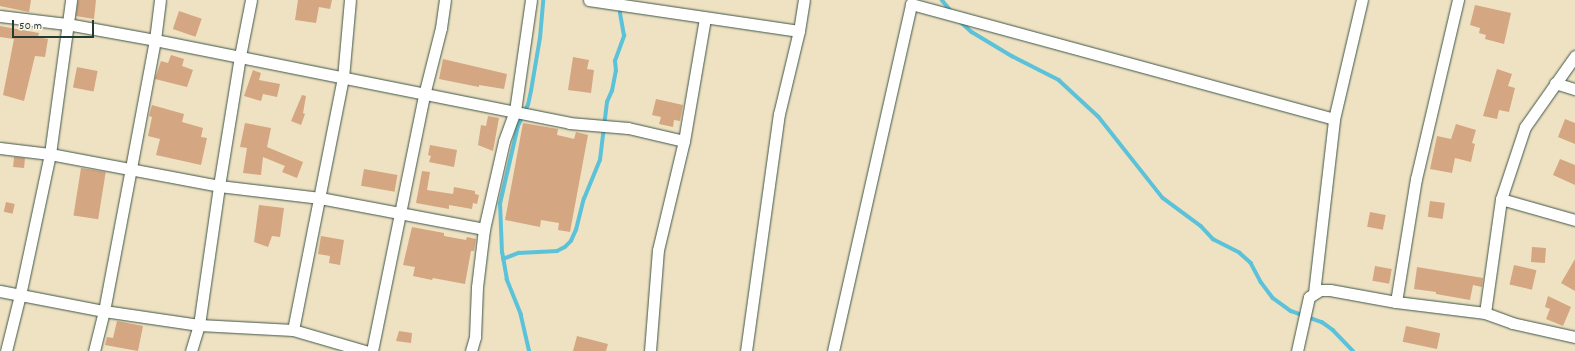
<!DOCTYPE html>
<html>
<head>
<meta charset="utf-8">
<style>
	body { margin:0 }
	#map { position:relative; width:1575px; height:351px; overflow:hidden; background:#efe2c2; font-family:Dekko,sans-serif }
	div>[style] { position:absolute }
	.stream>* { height:3.5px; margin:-1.75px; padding:0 1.75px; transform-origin:1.75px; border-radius:1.75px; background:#5cc2d9 }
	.building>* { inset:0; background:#d4a681; transform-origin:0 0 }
	.roads { filter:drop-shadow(0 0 1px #3e5649) drop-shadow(0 0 1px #3e5649) }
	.minor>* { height:11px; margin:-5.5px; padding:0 5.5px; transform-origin:5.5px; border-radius:5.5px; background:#fff }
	span { translate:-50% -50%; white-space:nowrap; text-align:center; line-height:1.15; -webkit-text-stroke:3.5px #fbf7ec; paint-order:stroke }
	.scale { position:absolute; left:12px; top:20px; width:82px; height:18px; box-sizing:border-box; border:2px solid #1f3d34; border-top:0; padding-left:5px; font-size:12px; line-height:14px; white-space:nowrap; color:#1f3d34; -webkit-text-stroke:3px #fbf7ec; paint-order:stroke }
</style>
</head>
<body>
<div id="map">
	<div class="stream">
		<i style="left:942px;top:0;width:16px;rotate:50deg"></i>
		<i style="left:960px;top:21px;width:16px;rotate:43deg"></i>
		<i style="left:972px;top:32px;width:47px;rotate:31deg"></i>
		<i style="left:1012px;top:56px;width:53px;rotate:27.1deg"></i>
		<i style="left:1059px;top:80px;width:54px;rotate:42.8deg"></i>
		<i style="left:1099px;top:117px;width:103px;rotate:51.7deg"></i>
		<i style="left:1163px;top:198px;width:47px;rotate:36.4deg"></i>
		<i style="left:1201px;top:226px;width:18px;rotate:47deg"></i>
		<i style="left:1213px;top:239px;width:30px;rotate:27deg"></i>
		<i style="left:1240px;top:253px;width:15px;rotate:42deg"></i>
		<i style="left:1251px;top:263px;width:21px;rotate:62deg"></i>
		<i style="left:1261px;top:282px;width:20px;rotate:53deg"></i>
		<i style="left:1273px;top:298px;width:22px;rotate:36deg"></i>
		<i style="left:1291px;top:311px;width:33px;rotate:20deg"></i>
		<i style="left:1322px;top:322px;width:14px;rotate:36deg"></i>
		<i style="left:1333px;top:330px;width:29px;rotate:46deg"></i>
		<i style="left:503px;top:259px;width:17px;rotate:-21deg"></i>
		<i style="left:519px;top:253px;width:38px;rotate:-3deg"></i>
		<i style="left:557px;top:251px;width:9px;rotate:-27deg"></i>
		<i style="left:565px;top:247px;width:8px;rotate:-45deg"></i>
		<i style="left:571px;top:241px;width:12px;rotate:-66deg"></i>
		<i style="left:576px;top:230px;width:32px;rotate:-76deg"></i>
		<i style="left:584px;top:199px;width:42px;rotate:-67.7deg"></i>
		<i style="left:600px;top:160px;width:58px;rotate:-83.1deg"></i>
		<i style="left:607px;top:102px;width:12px;rotate:-66deg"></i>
		<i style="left:612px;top:91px;width:20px;rotate:-79deg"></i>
		<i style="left:616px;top:71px;width:10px;rotate:-96deg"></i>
		<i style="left:615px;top:61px;width:27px;rotate:-70deg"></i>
		<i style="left:624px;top:36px;width:23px;rotate:-100deg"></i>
		<i style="left:620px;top:13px;width:7px;rotate:-82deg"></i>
		<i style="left:529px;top:351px;width:37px;rotate:-103deg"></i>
		<i style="left:521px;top:315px;width:38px;rotate:-112deg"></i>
		<i style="left:507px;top:280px;width:27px;rotate:-100deg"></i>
		<i style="left:502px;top:253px;width:49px;rotate:-92.3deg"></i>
		<i style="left:500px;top:204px;width:80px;rotate:-77deg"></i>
		<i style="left:518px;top:126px;width:23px;rotate:-65deg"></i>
		<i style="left:528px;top:105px;width:14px;rotate:-78deg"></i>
		<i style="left:531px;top:91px;width:54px;rotate:-80.4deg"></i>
		<i style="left:540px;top:38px;width:38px;rotate:-85deg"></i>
	</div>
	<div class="building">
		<i style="clip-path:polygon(0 0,31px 0,29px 12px,0 6px)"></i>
		<i style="clip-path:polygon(78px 0,96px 0,94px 19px,76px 16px)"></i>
		<i style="clip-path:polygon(298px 0,332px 0,330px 9px,319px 7px,316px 23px,295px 20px)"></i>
		<i style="clip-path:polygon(1475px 5px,1511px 13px,1504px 44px,1485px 39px,1486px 35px,1479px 33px,1480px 28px,1470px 25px)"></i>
		<i style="left:179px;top:11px;width:24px;height:19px;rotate:19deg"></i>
		<i style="clip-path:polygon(0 26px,39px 33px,38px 37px,48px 39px,45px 57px,35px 56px,24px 101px,3px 95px,14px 39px,0 37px)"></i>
		<i style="clip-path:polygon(171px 55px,184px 59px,182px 66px,193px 70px,187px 87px,155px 79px,161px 61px,168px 63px)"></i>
		<i style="clip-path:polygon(573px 57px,589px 60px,587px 69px,594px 70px,591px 93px,568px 90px)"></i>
		<i style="clip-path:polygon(443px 59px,507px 74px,504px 89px,479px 85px,479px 87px,439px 79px)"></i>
		<i style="left:77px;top:67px;width:21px;height:21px;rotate:11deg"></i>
		<i style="clip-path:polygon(1497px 69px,1512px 74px,1508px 86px,1515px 88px,1509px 112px,1499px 110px,1497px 119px,1483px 116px)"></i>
		<i style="clip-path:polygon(253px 70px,261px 73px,259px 80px,280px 84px,277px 97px,263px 94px,261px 101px,244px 96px)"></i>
		<i style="clip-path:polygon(302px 95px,306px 96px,303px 113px,305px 114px,301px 125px,291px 121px)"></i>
		<i style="clip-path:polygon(656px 99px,683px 105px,680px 121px,674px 120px,673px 127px,659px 124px,661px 117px,652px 115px)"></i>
		<i style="clip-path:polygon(152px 105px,184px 114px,182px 122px,203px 128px,201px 137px,207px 138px,201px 165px,156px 155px,160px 139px,148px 136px,152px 117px,149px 116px)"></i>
		<i style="clip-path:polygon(488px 116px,499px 118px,493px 151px,478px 145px,481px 125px,486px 126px)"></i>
		<i style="clip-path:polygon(1565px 119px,1575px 123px,1575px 144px,1558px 137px)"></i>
		<i style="clip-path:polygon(245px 123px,271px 128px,267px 147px,303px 162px,297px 178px,282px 172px,285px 166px,263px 157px,261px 175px,243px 173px,247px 148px,240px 147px)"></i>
		<i style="clip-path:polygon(523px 123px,558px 129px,557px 135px,566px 137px,574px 139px,576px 132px,588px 135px,570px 232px,558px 230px,559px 223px,541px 220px,540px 227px,505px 220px)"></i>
		<i style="clip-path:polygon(1456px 124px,1476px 130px,1472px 143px,1475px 144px,1471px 162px,1455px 158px,1452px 173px,1430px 169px,1437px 136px,1451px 139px)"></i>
		<i style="clip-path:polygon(430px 145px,457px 150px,454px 167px,429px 162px,431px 156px,428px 155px)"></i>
		<i style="left:14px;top:157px;width:11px;height:10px;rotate:5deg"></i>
		<i style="clip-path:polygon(1560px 159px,1575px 165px,1575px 185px,1553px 175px)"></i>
		<i style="left:81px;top:168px;width:25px;height:48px;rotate:9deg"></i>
		<i style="left:364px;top:169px;width:34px;height:17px;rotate:10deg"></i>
		<i style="clip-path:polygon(422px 171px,430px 172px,427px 190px,453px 194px,454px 187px,475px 191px,475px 194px,479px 195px,477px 204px,473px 203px,472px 209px,449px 205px,449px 209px,416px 203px)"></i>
		<i style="left:1430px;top:201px;width:15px;height:16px;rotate:8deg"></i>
		<i style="left:6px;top:202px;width:9px;height:10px;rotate:13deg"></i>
		<i style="clip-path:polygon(259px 205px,284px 208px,280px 237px,272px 236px,268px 247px,254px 242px)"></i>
		<i style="left:1370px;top:212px;width:16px;height:15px;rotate:11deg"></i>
		<i style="clip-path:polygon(412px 227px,444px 233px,444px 236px,466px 240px,467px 237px,476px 239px,474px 251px,471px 251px,465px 284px,433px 278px,432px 280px,413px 276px,415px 267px,403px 265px)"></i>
		<i style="clip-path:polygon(321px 236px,344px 240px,340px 265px,329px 263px,330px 256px,318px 254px)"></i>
		<i style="left:1532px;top:247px;width:14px;height:15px;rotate:4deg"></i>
		<i style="clip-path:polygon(1575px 259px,1575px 291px,1561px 283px)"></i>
		<i style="left:1514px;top:265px;width:23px;height:20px;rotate:13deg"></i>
		<i style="left:1375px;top:266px;width:17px;height:15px;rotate:10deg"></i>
		<i style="clip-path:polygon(1417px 267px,1483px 278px,1482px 287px,1473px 285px,1470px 300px,1436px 294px,1436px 292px,1414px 289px)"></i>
		<i style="clip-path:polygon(1548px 296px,1571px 307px,1563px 326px,1546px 319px,1550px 309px,1545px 307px)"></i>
		<i style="clip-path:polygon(117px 321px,143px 326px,138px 351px,105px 345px,107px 337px,113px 338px)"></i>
		<i style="left:1406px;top:326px;width:35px;height:16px;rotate:12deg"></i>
		<i style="clip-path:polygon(399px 331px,412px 333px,411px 343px,396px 341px)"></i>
		<i style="clip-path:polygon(577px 336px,608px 344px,606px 351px,573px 351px)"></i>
	</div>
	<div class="roads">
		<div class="minor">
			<i style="left:589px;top:0;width:212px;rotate:8.4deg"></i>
			<i style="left:0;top:16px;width:67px;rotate:6.8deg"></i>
			<i style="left:67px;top:24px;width:89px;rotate:10.3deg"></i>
			<i style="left:155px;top:40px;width:422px;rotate:11.3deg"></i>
			<i style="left:569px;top:123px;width:59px;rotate:4.8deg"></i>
			<i style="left:628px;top:128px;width:57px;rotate:13.1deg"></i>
			<i style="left:1555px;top:83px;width:21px;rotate:17deg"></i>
			<i style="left:0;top:148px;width:50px;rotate:6.8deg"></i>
			<i style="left:50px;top:154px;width:172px;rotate:10.7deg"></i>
			<i style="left:219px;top:186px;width:102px;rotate:6.8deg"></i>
			<i style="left:320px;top:198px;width:167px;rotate:10.7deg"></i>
			<i style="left:1501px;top:199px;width:77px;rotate:15.8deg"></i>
			<i style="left:0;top:291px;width:106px;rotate:10.9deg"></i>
			<i style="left:104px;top:311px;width:96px;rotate:8.4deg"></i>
			<i style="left:199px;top:325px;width:94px;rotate:3deg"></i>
			<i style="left:293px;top:330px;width:75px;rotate:16.3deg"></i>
			<i style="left:1314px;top:293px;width:175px;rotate:-83.4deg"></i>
			<i style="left:1334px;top:119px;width:122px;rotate:-76.8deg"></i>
			<i style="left:1396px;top:302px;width:125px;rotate:-80.8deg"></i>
			<i style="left:1416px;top:179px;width:184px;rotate:-76.8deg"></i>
			<i style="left:1485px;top:313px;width:29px;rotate:20deg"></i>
			<i style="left:1512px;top:323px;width:65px;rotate:12.5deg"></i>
			<i style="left:293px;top:330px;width:257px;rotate:-78.8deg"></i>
			<i style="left:343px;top:78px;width:78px;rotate:-84.9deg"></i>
			<i style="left:6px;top:351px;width:58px;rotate:-76deg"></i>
			<i style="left:20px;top:295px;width:144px;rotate:-78deg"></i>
			<i style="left:50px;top:154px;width:155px;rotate:-82.2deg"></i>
			<i style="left:94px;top:351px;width:41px;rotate:-76deg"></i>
			<i style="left:104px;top:311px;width:146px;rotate:-79.3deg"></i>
			<i style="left:131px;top:168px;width:130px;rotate:-79.4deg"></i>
			<i style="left:155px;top:40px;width:40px;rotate:-82.9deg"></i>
			<i style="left:191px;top:351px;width:27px;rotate:-73deg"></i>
			<i style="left:199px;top:325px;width:140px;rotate:-81.8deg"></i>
			<i style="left:219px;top:186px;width:132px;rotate:-80.8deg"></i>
			<i style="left:240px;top:56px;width:57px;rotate:-78.9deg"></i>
			<i style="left:372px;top:351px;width:261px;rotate:-78.5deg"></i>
			<i style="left:424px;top:95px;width:69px;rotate:-75.8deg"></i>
			<i style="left:441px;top:28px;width:28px;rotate:-82deg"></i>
			<i style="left:471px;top:351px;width:15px;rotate:-74deg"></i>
			<i style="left:475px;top:337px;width:50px;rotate:-87.7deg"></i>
			<i style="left:477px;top:287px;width:58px;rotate:-83.1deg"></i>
			<i style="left:484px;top:229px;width:90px;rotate:-77.2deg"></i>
			<i style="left:504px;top:141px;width:32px;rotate:-70deg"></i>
			<i style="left:515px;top:111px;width:112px;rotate:-81.8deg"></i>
			<i style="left:650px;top:351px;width:101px;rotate:-85.5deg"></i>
			<i style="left:658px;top:250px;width:112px;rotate:-76.6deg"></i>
			<i style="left:684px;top:141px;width:125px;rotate:-80.3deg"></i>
			<i style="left:746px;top:351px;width:239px;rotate:-82.1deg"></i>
			<i style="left:779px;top:114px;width:85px;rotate:-76.5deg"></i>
			<i style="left:799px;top:31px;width:31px;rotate:-81deg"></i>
			<i style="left:833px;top:351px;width:356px;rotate:-77.3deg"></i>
			<i style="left:911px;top:4px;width:438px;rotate:15.2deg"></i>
			<i style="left:1297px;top:351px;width:55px;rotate:-77.5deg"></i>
			<i style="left:1309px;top:297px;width:13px;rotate:-32deg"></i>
			<i style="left:1320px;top:290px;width:10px"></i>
			<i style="left:1330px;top:290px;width:67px;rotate:10.3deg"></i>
			<i style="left:1396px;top:302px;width:90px;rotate:7deg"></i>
			<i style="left:1485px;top:313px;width:115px;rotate:-82deg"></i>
			<i style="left:1501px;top:199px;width:76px;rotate:-71.6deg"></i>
			<i style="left:1525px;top:127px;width:87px;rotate:-54.8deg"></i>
		</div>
	</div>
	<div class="scale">50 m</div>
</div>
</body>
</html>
